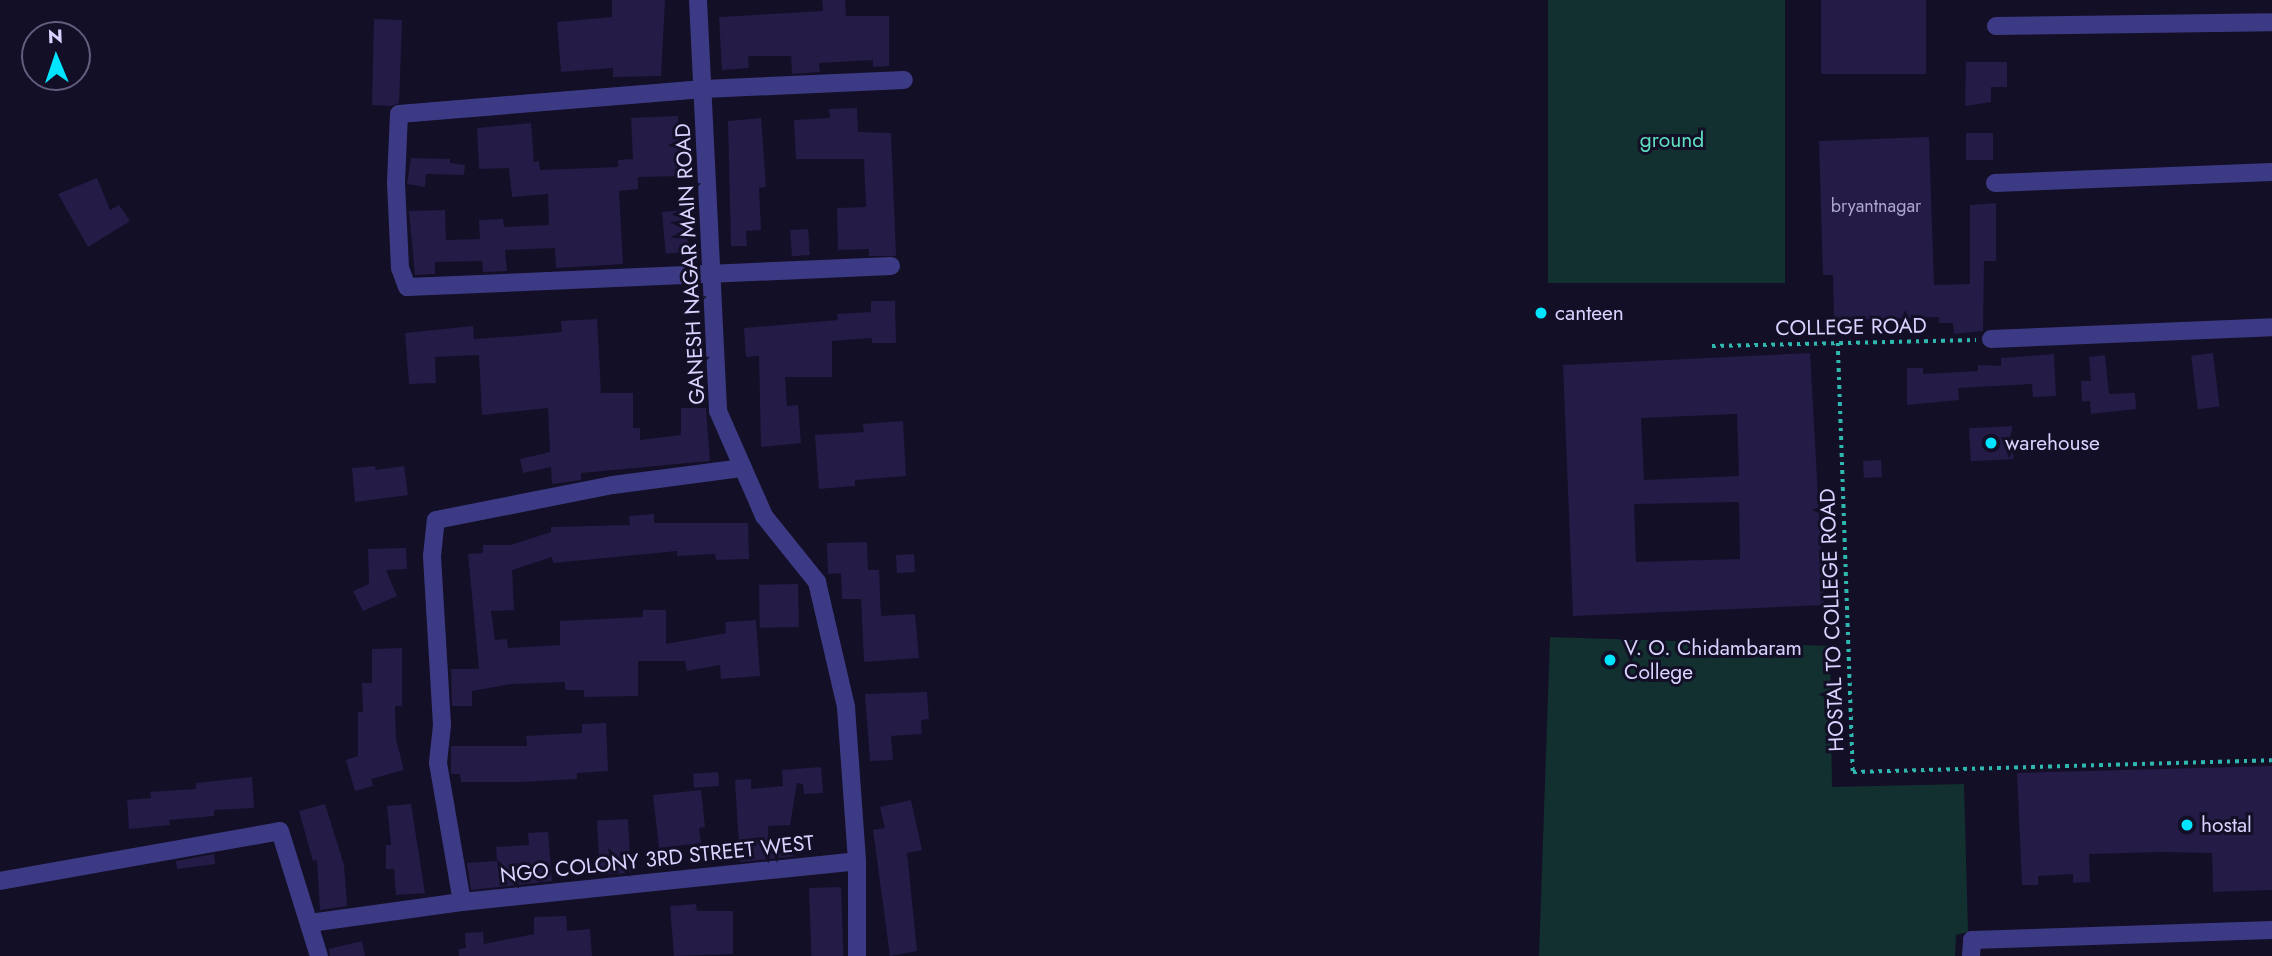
<!DOCTYPE html>
<html>
<head>
<meta charset="utf-8">
<style>
	body { margin:0 }
	#map { position:relative; width:2272px; height:956px; overflow:hidden; background:#130f26; font-family:Jost,sans-serif }
	div>[style] { position:absolute }
	.green>* { inset:0; background:#12302f; transform-origin:0 0 }
	.building>* { inset:0; background:#241b47; transform-origin:0 0 }
	.path>* { height:3.5px; margin-top:-1.75px; transform-origin:0; background:repeating-linear-gradient(90deg,#2fb8b0 0 3.5px,transparent 0 8.5px) }
	.street>* { height:18px; margin:-9px; padding:0 9px; transform-origin:9px; border-radius:9px; background:#3d3a85 }
	.dots>* { width:19px; height:19px; translate:-50% -50%; box-sizing:border-box; border:4px solid #130f26; border-radius:50% }
	span { translate:-50% -50%; white-space:nowrap; text-align:center; line-height:1.15; -webkit-text-stroke:6px #130f26; paint-order:stroke }
	.number-label { font-size:18px; color:#aca6d1 }
	.number-label span { -webkit-text-stroke-width:0 }
	.park-label { font-size:21px; color:#5fe0c0 }
	.street-label { font-size:21px; color:#d9d4ff }
	.poi-label { font-size:21px; color:#d9d4ff }
	.left { translate:0 -50%; text-align:left }
	.north { position:absolute; left:21px; top:21px; width:70px; height:70px; box-sizing:border-box; background:#130f26; border:2px solid #625e7d; border-radius:50%; rotate:358deg; font-size:19px; font-weight:700; line-height:28px; text-align:center; color:#d9d4ff }
	.north::after { content:''; display:block; margin:auto; width:24px; height:32px; background:#00e5ff; clip-path:polygon(50% 0,100% 100%,50% 72%,0 100%) }
</style>
</head>
<body>
<div id="map">
	<div class="green">
		<i style="left:1548px;top:0;width:237px;height:283px"></i>
		<i style="clip-path:polygon(1550px 637px,1830px 646px,1832px 787px,1964px 784px,1968px 932px,1956px 935px,1955px 956px,1539px 956px)"></i>
	</div>
	<div class="building">
		<i style="clip-path:polygon(612px 0,665px 0,661px 76px,613px 77px,613px 68px,561px 72px,557px 22px,612px 17px)"></i>
		<i style="clip-path:polygon(822px 0,845px 0,846px 16px,889px 16px,889px 66px,873px 67px,873px 60px,819px 63px,820px 72px,792px 74px,791px 56px,748px 56px,749px 68px,722px 70px,719px 17px,823px 11px)"></i>
		<i style="left:1821px;top:0;width:105px;height:74px"></i>
		<i style="clip-path:polygon(374px 19px,402px 20px,399px 103px,392px 106px,372px 105px)"></i>
		<i style="clip-path:polygon(1966px 62px,2007px 62px,2007px 87px,1991px 87px,1991px 102px,1965px 106px)"></i>
		<i style="clip-path:polygon(857px 108px,858px 132px,891px 133px,896px 256px,869px 256px,869px 249px,838px 250px,837px 208px,866px 207px,864px 159px,796px 159px,794px 120px,830px 118px,829px 109px)"></i>
		<i style="clip-path:polygon(678px 116px,681px 176px,638px 177px,638px 189px,619px 191px,623px 264px,556px 268px,555px 248px,505px 250px,507px 271px,483px 272px,482px 261px,435px 262px,435px 274px,415px 275px,409px 211px,445px 210px,446px 240px,480px 239px,479px 220px,503px 219px,504px 227px,549px 225px,548px 194px,512px 197px,509px 168px,479px 169px,477px 128px,531px 123px,534px 162px,539px 161px,540px 170px,618px 167px,618px 160px,633px 159px,631px 118px)"></i>
		<i style="clip-path:polygon(761px 118px,766px 187px,759px 188px,761px 230px,746px 231px,747px 246px,731px 246px,728px 121px)"></i>
		<i style="left:1993px;top:133px;width:27px;height:27px;rotate:90deg"></i>
		<i style="clip-path:polygon(1929px 137px,1934px 285px,1970px 284px,1970px 205px,1996px 203px,1996px 261px,1984px 261px,1983px 331px,1954px 334px,1953px 323px,1939px 323px,1939px 317px,1834px 320px,1833px 275px,1823px 275px,1819px 141px)"></i>
		<i style="clip-path:polygon(411px 158px,450px 159px,450px 163px,465px 165px,464px 175px,426px 174px,425px 187px,407px 184px)"></i>
		<i style="clip-path:polygon(97px 178px,110px 210px,119px 205px,130px 221px,88px 247px,58px 194px)"></i>
		<i style="left:685px;top:210px;width:42px;height:23px;rotate:85deg"></i>
		<i style="left:808px;top:229px;width:26px;height:18px;rotate:86deg"></i>
		<i style="clip-path:polygon(871px 301px,895px 301px,896px 343px,872px 343px,872px 338px,832px 341px,832px 377px,785px 377px,787px 406px,798px 405px,801px 443px,761px 447px,759px 356px,746px 357px,744px 328px,838px 320px,837px 314px,871px 312px)"></i>
		<i style="clip-path:polygon(597px 319px,601px 393px,633px 393px,633px 428px,640px 428px,640px 440px,681px 435px,681px 408px,706px 408px,710px 461px,581px 473px,581px 480px,552px 484px,551px 467px,523px 473px,520px 459px,550px 452px,548px 408px,482px 415px,479px 355px,435px 357px,436px 383px,409px 384px,405px 333px,473px 326px,474px 339px,519px 336px,562px 332px,561px 321px)"></i>
		<i style="clip-path:polygon(evenodd,1810px 353px,1824px 605px,1573px 616px,1563px 365px,1810px 353px,1737px 414px,1739px 476px,1644px 480px,1641px 418px,1737px 414px,1810px 353px,1739px 502px,1740px 559px,1636px 562px,1634px 504px,1739px 502px)"></i>
		<i style="left:2213px;top:353px;width:54px;height:22px;rotate:83deg"></i>
		<i style="clip-path:polygon(2054px 354px,2056px 396px,2033px 397px,2032px 384px,1958px 388px,1959px 400px,1907px 405px,1907px 368px,1923px 368px,1923px 374px,1978px 371px,1978px 365px,2001px 366px,2001px 358px)"></i>
		<i style="clip-path:polygon(2105px 355px,2109px 394px,2135px 393px,2136px 409px,2091px 414px,2090px 401px,2082px 402px,2081px 381px,2091px 381px,2089px 357px)"></i>
		<i style="clip-path:polygon(903px 421px,906px 476px,855px 480px,855px 486px,819px 489px,815px 435px,864px 432px,863px 424px)"></i>
		<i style="left:2012px;top:426px;width:33px;height:43px;rotate:87deg"></i>
		<i style="left:1881px;top:460px;width:17px;height:18px;rotate:87deg"></i>
		<i style="clip-path:polygon(375px 466px,376px 470px,404px 466px,408px 495px,355px 502px,352px 468px)"></i>
		<i style="clip-path:polygon(654px 514px,654px 523px,748px 523px,749px 559px,716px 560px,715px 554px,677px 556px,677px 551px,553px 563px,552px 557px,512px 570px,514px 610px,491px 611px,495px 640px,507px 639px,508px 648px,560px 645px,560px 621px,643px 617px,643px 610px,666px 610px,666px 644px,726px 633px,725px 622px,756px 620px,760px 676px,721px 679px,720px 665px,687px 671px,685px 661px,638px 661px,638px 696px,584px 697px,584px 690px,565px 690px,565px 682px,511px 684px,472px 691px,472px 706px,452px 706px,451px 669px,479px 669px,468px 554px,483px 553px,483px 545px,511px 545px,551px 532px,551px 527px,630px 525px,629px 516px)"></i>
		<i style="clip-path:polygon(867px 542px,868px 570px,879px 570px,881px 616px,915px 614px,919px 658px,864px 662px,861px 599px,842px 599px,841px 573px,828px 574px,827px 543px)"></i>
		<i style="clip-path:polygon(406px 548px,407px 569px,386px 570px,397px 596px,363px 611px,353px 591px,369px 584px,368px 549px)"></i>
		<i style="left:914px;top:554px;width:18px;height:18px;rotate:87deg"></i>
		<i style="left:798px;top:584px;width:43px;height:39px;rotate:89deg"></i>
		<i style="clip-path:polygon(402px 648px,402px 706px,395px 706px,396px 739px,404px 770px,371px 779px,373px 786px,355px 791px,346px 760px,358px 756px,358px 712px,363px 712px,362px 683px,372px 683px,372px 649px)"></i>
		<i style="clip-path:polygon(927px 692px,929px 719px,921px 720px,922px 734px,891px 736px,893px 760px,870px 761px,865px 694px)"></i>
		<i style="clip-path:polygon(606px 723px,608px 771px,577px 773px,577px 779px,520px 782px,461px 782px,460px 774px,451px 774px,451px 746px,527px 746px,526px 736px,582px 733px,582px 724px)"></i>
		<i style="clip-path:polygon(2272px 766px,2272px 890px,2213px 892px,2212px 853px,2160px 852px,2089px 854px,2090px 882px,2073px 883px,2073px 874px,2038px 876px,2038px 885px,2022px 885px,2017px 773px)"></i>
		<i style="clip-path:polygon(821px 767px,823px 793px,804px 794px,803px 784px,797px 783px,790px 825px,768px 826px,770px 852px,797px 856px,740px 862px,735px 780px,751px 779px,751px 789px,783px 786px,782px 770px)"></i>
		<i style="left:718px;top:772px;width:14px;height:25px;rotate:86deg"></i>
		<i style="clip-path:polygon(252px 777px,254px 808px,214px 810px,214px 816px,169px 820px,170px 825px,129px 829px,127px 800px,151px 798px,150px 792px,196px 789px,196px 783px)"></i>
		<i style="clip-path:polygon(701px 790px,705px 827px,699px 828px,701px 843px,659px 848px,653px 795px)"></i>
		<i style="clip-path:polygon(911px 800px,922px 850px,907px 853px,917px 951px,890px 956px,873px 830px,885px 828px,880px 807px)"></i>
		<i style="clip-path:polygon(325px 804px,344px 865px,347px 906px,320px 910px,317px 860px,313px 861px,299px 811px)"></i>
		<i style="clip-path:polygon(411px 804px,425px 893px,396px 895px,394px 869px,386px 869px,386px 845px,391px 845px,387px 806px)"></i>
		<i style="left:628px;top:819px;width:54px;height:31px;rotate:87deg"></i>
		<i style="clip-path:polygon(548px 832px,552px 881px,471px 890px,467px 863px,497px 861px,496px 847px,529px 845px,528px 833px)"></i>
		<i style="clip-path:polygon(214px 854px,215px 864px,177px 869px,176px 861px)"></i>
		<i style="left:841px;top:887px;width:69px;height:32px;rotate:88deg"></i>
		<i style="clip-path:polygon(696px 904px,697px 911px,733px 911px,733px 954px,674px 956px,670px 906px)"></i>
		<i style="clip-path:polygon(566px 916px,567px 931px,590px 929px,592px 956px,459px 956px,459px 949px,466px 948px,465px 933px,483px 932px,484px 944px,534px 934px,534px 917px)"></i>
		<i style="clip-path:polygon(362px 941px,365px 956px,330px 956px,329px 949px)"></i>
	</div>
	<div class="path">
		<i style="left:1838px;top:343px;width:429px;rotate:88deg"></i>
		<i style="left:1853px;top:772px;width:419px;rotate:-1.6deg"></i>
		<i style="left:1712px;top:346px;width:264px;rotate:-1.3deg"></i>
	</div>
	<div class="street">
		<i style="left:698px;top:0;width:411px;rotate:87.2deg"></i>
		<i style="left:718px;top:411px;width:115px;rotate:66.3deg"></i>
		<i style="left:764px;top:516px;width:85px;rotate:51.2deg"></i>
		<i style="left:817px;top:582px;width:128px;rotate:76.9deg"></i>
		<i style="left:846px;top:707px;width:154px;rotate:85.9deg"></i>
		<i style="left:857px;top:861px;width:95px;rotate:90deg"></i>
		<i style="left:1996px;top:26px;width:276px;rotate:-0.8deg"></i>
		<i style="left:1995px;top:183px;width:277px;rotate:-2.3deg"></i>
		<i style="left:891px;top:266px;width:484px;rotate:177.5deg"></i>
		<i style="left:407px;top:287px;width:20px;rotate:-110deg"></i>
		<i style="left:400px;top:268px;width:86px;rotate:-92.7deg"></i>
		<i style="left:396px;top:182px;width:68px;rotate:-87.5deg"></i>
		<i style="left:399px;top:114px;width:306px;rotate:-4.7deg"></i>
		<i style="left:704px;top:89px;width:200px;rotate:-2.6deg"></i>
		<i style="left:1991px;top:339px;width:281px;rotate:-2.4deg"></i>
		<i style="left:0;top:881px;width:284px;rotate:-10.1deg"></i>
		<i style="left:280px;top:831px;width:131px;rotate:72.7deg"></i>
		<i style="left:462px;top:902px;width:141px;rotate:-99.8deg"></i>
		<i style="left:438px;top:763px;width:38px;rotate:-84deg"></i>
		<i style="left:442px;top:725px;width:169px;rotate:-93.4deg"></i>
		<i style="left:432px;top:556px;width:36px;rotate:-84deg"></i>
		<i style="left:436px;top:520px;width:180px;rotate:-11.2deg"></i>
		<i style="left:613px;top:485px;width:131px;rotate:-7.5deg"></i>
		<i style="left:310px;top:923px;width:153px;rotate:-7.9deg"></i>
		<i style="left:462px;top:902px;width:397px;rotate:-5.9deg"></i>
		<i style="left:1971px;top:956px;width:16px;rotate:-86deg"></i>
		<i style="left:1972px;top:940px;width:300px;rotate:-1.9deg"></i>
	</div>
	<div class="dots">
		<i style="left:1541px;top:313px;background:#00e5ff"></i>
		<i style="left:1991px;top:443px;background:#00e5ff"></i>
		<i style="left:1610px;top:660px;background:#00e5ff"></i>
		<i style="left:2187px;top:825px;background:#00e5ff"></i>
	</div>
	<div class="number-label">
		<span style="left:1876px;top:206px">bryantnagar</span>
	</div>
	<div class="park-label">
		<span style="left:1672px;top:140px">ground</span>
	</div>
	<div class="street-label">
		<span style="left:690px;top:264px;rotate:-93deg">GANESH NAGAR MAIN ROAD</span>
		<span style="left:1851px;top:327px;rotate:-1deg">COLLEGE ROAD</span>
		<span style="left:1832px;top:620px;rotate:-92deg">HOSTAL TO COLLEGE ROAD</span>
		<span style="left:657px;top:859px;rotate:-6deg">NGO COLONY 3RD STREET WEST</span>
	</div>
	<div class="poi-label">
		<span class="left" style="left:1555px;top:313px">canteen</span>
		<span class="left" style="left:2005px;top:443px">warehouse</span>
		<span class="left" style="left:1624px;top:660px">V. O. Chidambaram<br>College</span>
		<span class="left" style="left:2201px;top:825px">hostal</span>
	</div>
	<div class="north">N</div>
</div>
</body>
</html>
